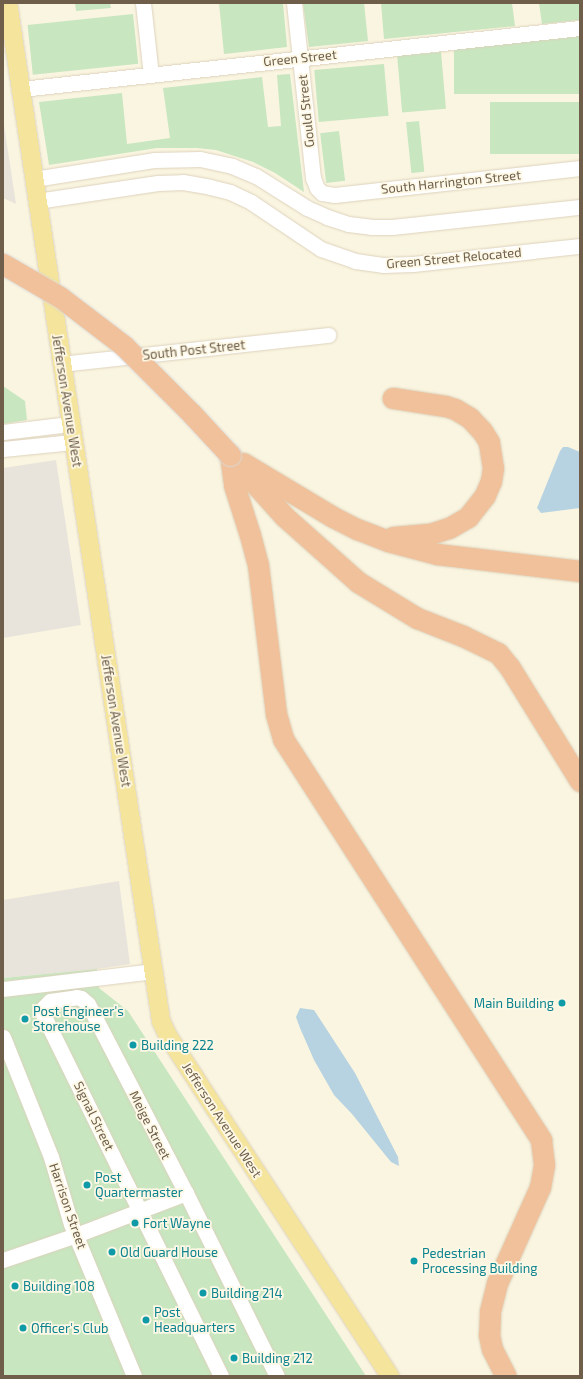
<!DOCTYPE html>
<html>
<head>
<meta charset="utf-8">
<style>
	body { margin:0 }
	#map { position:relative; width:583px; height:1379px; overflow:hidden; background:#faf5e0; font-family:"Exo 2",sans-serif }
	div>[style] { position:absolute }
	.industrial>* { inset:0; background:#e9e4db }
	.green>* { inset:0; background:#c8e6c0; transform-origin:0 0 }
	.water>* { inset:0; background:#b7d3e1 }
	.roads { filter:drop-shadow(0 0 1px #ddd2bd) drop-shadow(0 0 1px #ddd2bd) }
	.minor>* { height:15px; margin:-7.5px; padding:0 7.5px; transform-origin:7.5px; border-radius:7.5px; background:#fff }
	.major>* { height:18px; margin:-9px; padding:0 9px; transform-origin:9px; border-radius:9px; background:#f5e49c }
	.highway>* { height:21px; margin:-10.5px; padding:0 10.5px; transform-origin:10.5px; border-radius:10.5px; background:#f0c19b }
	.bridges { filter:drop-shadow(0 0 1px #dcd8d4) drop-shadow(0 0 1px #dcd8d4) }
	.highway-bridge>* { height:21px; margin:-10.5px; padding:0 10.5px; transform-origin:10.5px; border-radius:10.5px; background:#f0c19b }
	.dots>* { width:11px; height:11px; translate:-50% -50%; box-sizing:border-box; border:2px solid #fdf8e5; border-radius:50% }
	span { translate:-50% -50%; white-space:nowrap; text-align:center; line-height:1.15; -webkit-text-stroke:3.5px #fdf8e5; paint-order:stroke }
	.street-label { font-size:13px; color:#6e5e4a }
	.culture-label { font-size:13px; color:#0d838f }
	.right { translate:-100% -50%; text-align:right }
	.left { translate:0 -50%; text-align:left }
	.frame { position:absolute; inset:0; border:4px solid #6e5e4a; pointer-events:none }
</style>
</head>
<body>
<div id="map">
	<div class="industrial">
		<i style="clip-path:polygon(3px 118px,16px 204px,3px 198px)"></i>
		<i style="clip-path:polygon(56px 460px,81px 625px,3px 638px,3px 468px)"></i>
		<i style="clip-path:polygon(119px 881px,130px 964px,97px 969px,3px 978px,3px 900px)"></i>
	</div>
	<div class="green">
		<i style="clip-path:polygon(75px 3px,110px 3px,111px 8px,76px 11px)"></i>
		<i style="clip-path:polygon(219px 3px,283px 3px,287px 47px,224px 54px)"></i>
		<i style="clip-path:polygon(303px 3px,364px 3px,368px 41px,309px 47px)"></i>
		<i style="clip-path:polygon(381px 3px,512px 3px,515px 26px,384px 39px)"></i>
		<i style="clip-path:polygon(539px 3px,580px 3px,580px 20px,542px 24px)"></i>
		<i style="left:133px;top:14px;width:50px;height:106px;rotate:84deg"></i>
		<i style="left:580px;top:36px;width:58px;height:126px;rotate:90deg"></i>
		<i style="left:441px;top:52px;width:57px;height:44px;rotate:85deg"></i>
		<i style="left:384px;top:64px;width:52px;height:70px;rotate:85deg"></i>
		<i style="clip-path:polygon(290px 74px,304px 192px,275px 173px,253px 162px,216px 150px,197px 148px,157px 148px,49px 165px,39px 102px,122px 93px,127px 144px,170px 138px,163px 88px,262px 77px,268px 127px,281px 126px,277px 75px)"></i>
		<i style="left:580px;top:102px;width:52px;height:90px;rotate:90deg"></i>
		<i style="left:419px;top:121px;width:51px;height:13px;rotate:84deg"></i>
		<i style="left:339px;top:131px;width:50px;height:19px;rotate:83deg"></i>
		<i style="clip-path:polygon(3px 386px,25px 401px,27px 420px,3px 424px)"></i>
		<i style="clip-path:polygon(97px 969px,99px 988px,128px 1011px,366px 1376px,3px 1376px,3px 978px)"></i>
	</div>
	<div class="water">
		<i style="clip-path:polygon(563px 447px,568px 447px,580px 452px,580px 508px,541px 513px,537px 508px,560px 451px)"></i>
		<i style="clip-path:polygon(300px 1008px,314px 1010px,355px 1073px,398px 1157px,399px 1166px,391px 1162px,352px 1114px,334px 1095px,314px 1060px,300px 1028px,296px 1017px)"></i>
	</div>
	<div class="roads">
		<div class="minor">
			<i style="left:143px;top:3px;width:72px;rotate:83.7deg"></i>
			<i style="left:294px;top:3px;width:176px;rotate:83.8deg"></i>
			<i style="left:313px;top:178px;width:11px;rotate:68deg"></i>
			<i style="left:317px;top:188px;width:7px;rotate:45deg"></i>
			<i style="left:322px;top:193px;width:13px;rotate:9deg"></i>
			<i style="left:335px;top:195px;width:246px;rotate:-6.3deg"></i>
			<i style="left:21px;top:89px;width:562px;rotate:-6.23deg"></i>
			<i style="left:34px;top:179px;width:121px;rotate:-9deg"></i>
			<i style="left:154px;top:160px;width:46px;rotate:-1.2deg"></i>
			<i style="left:200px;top:159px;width:33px;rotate:12deg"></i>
			<i style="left:232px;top:166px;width:26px;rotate:23deg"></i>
			<i style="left:256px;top:176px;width:60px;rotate:32.1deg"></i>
			<i style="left:307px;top:208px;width:22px;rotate:24deg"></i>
			<i style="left:327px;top:217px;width:22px;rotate:18deg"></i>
			<i style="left:348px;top:224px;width:23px;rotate:7deg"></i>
			<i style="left:371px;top:227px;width:21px"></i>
			<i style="left:392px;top:227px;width:189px;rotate:-6.1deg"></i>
			<i style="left:37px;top:201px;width:122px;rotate:-8.5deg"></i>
			<i style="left:158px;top:183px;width:25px;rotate:-2deg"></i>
			<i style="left:183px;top:182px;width:27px;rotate:10deg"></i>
			<i style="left:210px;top:187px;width:21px;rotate:14deg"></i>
			<i style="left:230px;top:192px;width:23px;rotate:25deg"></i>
			<i style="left:251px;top:202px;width:84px;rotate:33.9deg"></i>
			<i style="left:321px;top:249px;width:36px;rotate:19deg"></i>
			<i style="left:355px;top:261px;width:28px;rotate:8deg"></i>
			<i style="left:383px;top:265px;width:30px;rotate:-2deg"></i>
			<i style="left:413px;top:264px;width:168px;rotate:-6.2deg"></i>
			<i style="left:61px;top:364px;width:269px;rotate:-6.2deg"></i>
			<i style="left:3px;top:432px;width:67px;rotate:-6.8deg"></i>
			<i style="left:3px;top:449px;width:70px;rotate:-5.7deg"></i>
			<i style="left:3px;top:989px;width:151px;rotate:-6.8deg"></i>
			<i style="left:3px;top:1037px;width:129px;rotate:68.2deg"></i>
			<i style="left:51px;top:1157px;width:70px;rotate:73.4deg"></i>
			<i style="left:71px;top:1224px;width:165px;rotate:67.5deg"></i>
			<i style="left:3px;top:1260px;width:77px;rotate:-18.9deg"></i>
			<i style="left:76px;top:1235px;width:118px;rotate:-20.9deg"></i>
			<i style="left:221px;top:1376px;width:403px;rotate:-116.2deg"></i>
			<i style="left:43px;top:1014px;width:7px;rotate:-82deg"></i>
			<i style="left:44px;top:1007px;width:8px;rotate:-45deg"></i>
			<i style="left:50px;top:1001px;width:27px;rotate:-8deg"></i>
			<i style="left:77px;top:997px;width:4px;rotate:14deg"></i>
			<i style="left:81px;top:998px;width:9px;rotate:41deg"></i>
			<i style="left:88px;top:1004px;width:213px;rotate:62.6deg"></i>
			<i style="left:186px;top:1193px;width:204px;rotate:63.6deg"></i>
		</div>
		<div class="major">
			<i style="left:8px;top:3px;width:1029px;rotate:81.45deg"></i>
			<i style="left:161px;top:1021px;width:17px;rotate:65deg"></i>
			<i style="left:168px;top:1036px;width:77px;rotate:57.1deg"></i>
			<i style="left:210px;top:1101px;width:329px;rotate:56.8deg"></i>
		</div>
		<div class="highway">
			<i style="left:230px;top:455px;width:30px;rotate:82deg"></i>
			<i style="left:234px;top:485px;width:52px;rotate:72.3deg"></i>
			<i style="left:250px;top:535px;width:31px;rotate:75deg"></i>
			<i style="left:258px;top:565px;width:150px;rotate:83.1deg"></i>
			<i style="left:276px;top:714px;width:26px;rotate:74deg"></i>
			<i style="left:283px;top:739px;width:477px;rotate:57.2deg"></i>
			<i style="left:541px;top:1140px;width:25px;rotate:83deg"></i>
			<i style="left:544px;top:1165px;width:22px;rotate:100deg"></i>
			<i style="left:540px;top:1187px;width:105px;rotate:114.1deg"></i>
			<i style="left:497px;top:1283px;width:30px;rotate:104deg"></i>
			<i style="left:490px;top:1312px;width:23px;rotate:92deg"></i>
			<i style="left:489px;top:1335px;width:14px;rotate:78deg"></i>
			<i style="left:492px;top:1349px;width:30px;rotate:63deg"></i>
			<i style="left:230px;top:456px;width:82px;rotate:48deg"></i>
			<i style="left:285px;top:517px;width:98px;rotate:41.7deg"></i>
			<i style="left:358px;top:582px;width:69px;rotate:31.4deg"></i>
			<i style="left:417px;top:618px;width:49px;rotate:21.4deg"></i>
			<i style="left:463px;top:636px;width:39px;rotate:26deg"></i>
			<i style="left:498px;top:653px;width:19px;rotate:51deg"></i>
			<i style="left:510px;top:668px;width:133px;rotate:58.2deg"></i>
			<i style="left:243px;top:463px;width:105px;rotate:31deg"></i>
			<i style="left:333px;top:517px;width:27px;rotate:27deg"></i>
			<i style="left:357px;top:529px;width:33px;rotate:21deg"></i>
			<i style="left:388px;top:541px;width:51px;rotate:14.9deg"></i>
			<i style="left:437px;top:554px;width:144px;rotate:6.8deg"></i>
			<i style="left:393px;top:537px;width:37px;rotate:-5deg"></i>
			<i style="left:430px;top:534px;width:20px;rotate:-18deg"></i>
			<i style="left:449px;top:528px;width:22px;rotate:-30deg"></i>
			<i style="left:468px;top:517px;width:28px;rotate:-52deg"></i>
			<i style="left:485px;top:495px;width:15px;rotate:-67deg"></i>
			<i style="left:491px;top:481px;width:13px;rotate:-81deg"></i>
			<i style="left:493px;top:468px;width:26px;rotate:-99deg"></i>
			<i style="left:489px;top:442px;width:13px;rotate:-122deg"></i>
			<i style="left:482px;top:431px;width:18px;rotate:-133deg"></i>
			<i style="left:470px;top:418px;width:17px;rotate:-149deg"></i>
			<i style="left:455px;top:409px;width:10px;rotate:-163deg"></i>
			<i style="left:445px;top:406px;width:53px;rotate:-171.3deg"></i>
		</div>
	</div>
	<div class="bridges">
		<div class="highway-bridge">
			<i style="left:3px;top:264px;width:66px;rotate:30.1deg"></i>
			<i style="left:60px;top:297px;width:81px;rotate:37.4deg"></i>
			<i style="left:124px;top:346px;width:96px;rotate:45deg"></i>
			<i style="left:192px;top:414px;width:56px;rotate:47.2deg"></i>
		</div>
	</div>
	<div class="dots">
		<i style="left:562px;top:1003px;background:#0f9aa8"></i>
		<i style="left:25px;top:1019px;background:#0f9aa8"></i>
		<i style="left:133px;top:1045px;background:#0f9aa8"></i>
		<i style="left:87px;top:1185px;background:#0f9aa8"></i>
		<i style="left:135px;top:1223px;background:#0f9aa8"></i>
		<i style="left:112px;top:1252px;background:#0f9aa8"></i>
		<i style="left:414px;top:1261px;background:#0f9aa8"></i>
		<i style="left:15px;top:1286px;background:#0f9aa8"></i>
		<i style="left:203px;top:1293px;background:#0f9aa8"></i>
		<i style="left:146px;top:1320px;background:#0f9aa8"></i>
		<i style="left:23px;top:1328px;background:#0f9aa8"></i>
		<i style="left:234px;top:1358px;background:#0f9aa8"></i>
	</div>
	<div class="street-label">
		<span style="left:300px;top:58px;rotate:-6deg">Green Street</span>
		<span style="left:306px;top:111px;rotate:-96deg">Gould Street</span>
		<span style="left:451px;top:182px;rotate:-6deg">South Harrington Street</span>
		<span style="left:454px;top:258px;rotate:-5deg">Green Street Relocated</span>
		<span style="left:194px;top:350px;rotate:-6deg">South Post Street</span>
		<span style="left:67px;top:401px;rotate:81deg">Jefferson Avenue West</span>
		<span style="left:116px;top:721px;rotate:81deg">Jefferson Avenue West</span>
		<span style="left:94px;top:1116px;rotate:64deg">Signal Street</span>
		<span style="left:222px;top:1120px;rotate:57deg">Jefferson Avenue West</span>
		<span style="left:150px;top:1125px;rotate:63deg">Meige Street</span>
		<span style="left:68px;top:1206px;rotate:71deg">Harrison Street</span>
	</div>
	<div class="culture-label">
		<span class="right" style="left:554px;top:1003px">Main Building</span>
		<span class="left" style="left:33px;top:1019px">Post Engineer's<br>Storehouse</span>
		<span class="left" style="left:141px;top:1045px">Building 222</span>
		<span class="left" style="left:95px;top:1185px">Post<br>Quartermaster</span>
		<span class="left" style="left:143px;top:1223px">Fort Wayne</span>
		<span class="left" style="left:120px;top:1252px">Old Guard House</span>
		<span class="left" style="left:422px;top:1261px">Pedestrian<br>Processing Building</span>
		<span class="left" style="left:23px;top:1286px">Building 108</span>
		<span class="left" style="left:211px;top:1293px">Building 214</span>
		<span class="left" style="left:154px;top:1320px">Post<br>Headquarters</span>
		<span class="left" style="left:31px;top:1328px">Officer's Club</span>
		<span class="left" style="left:242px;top:1358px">Building 212</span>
	</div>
	<div class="frame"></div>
</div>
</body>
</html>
